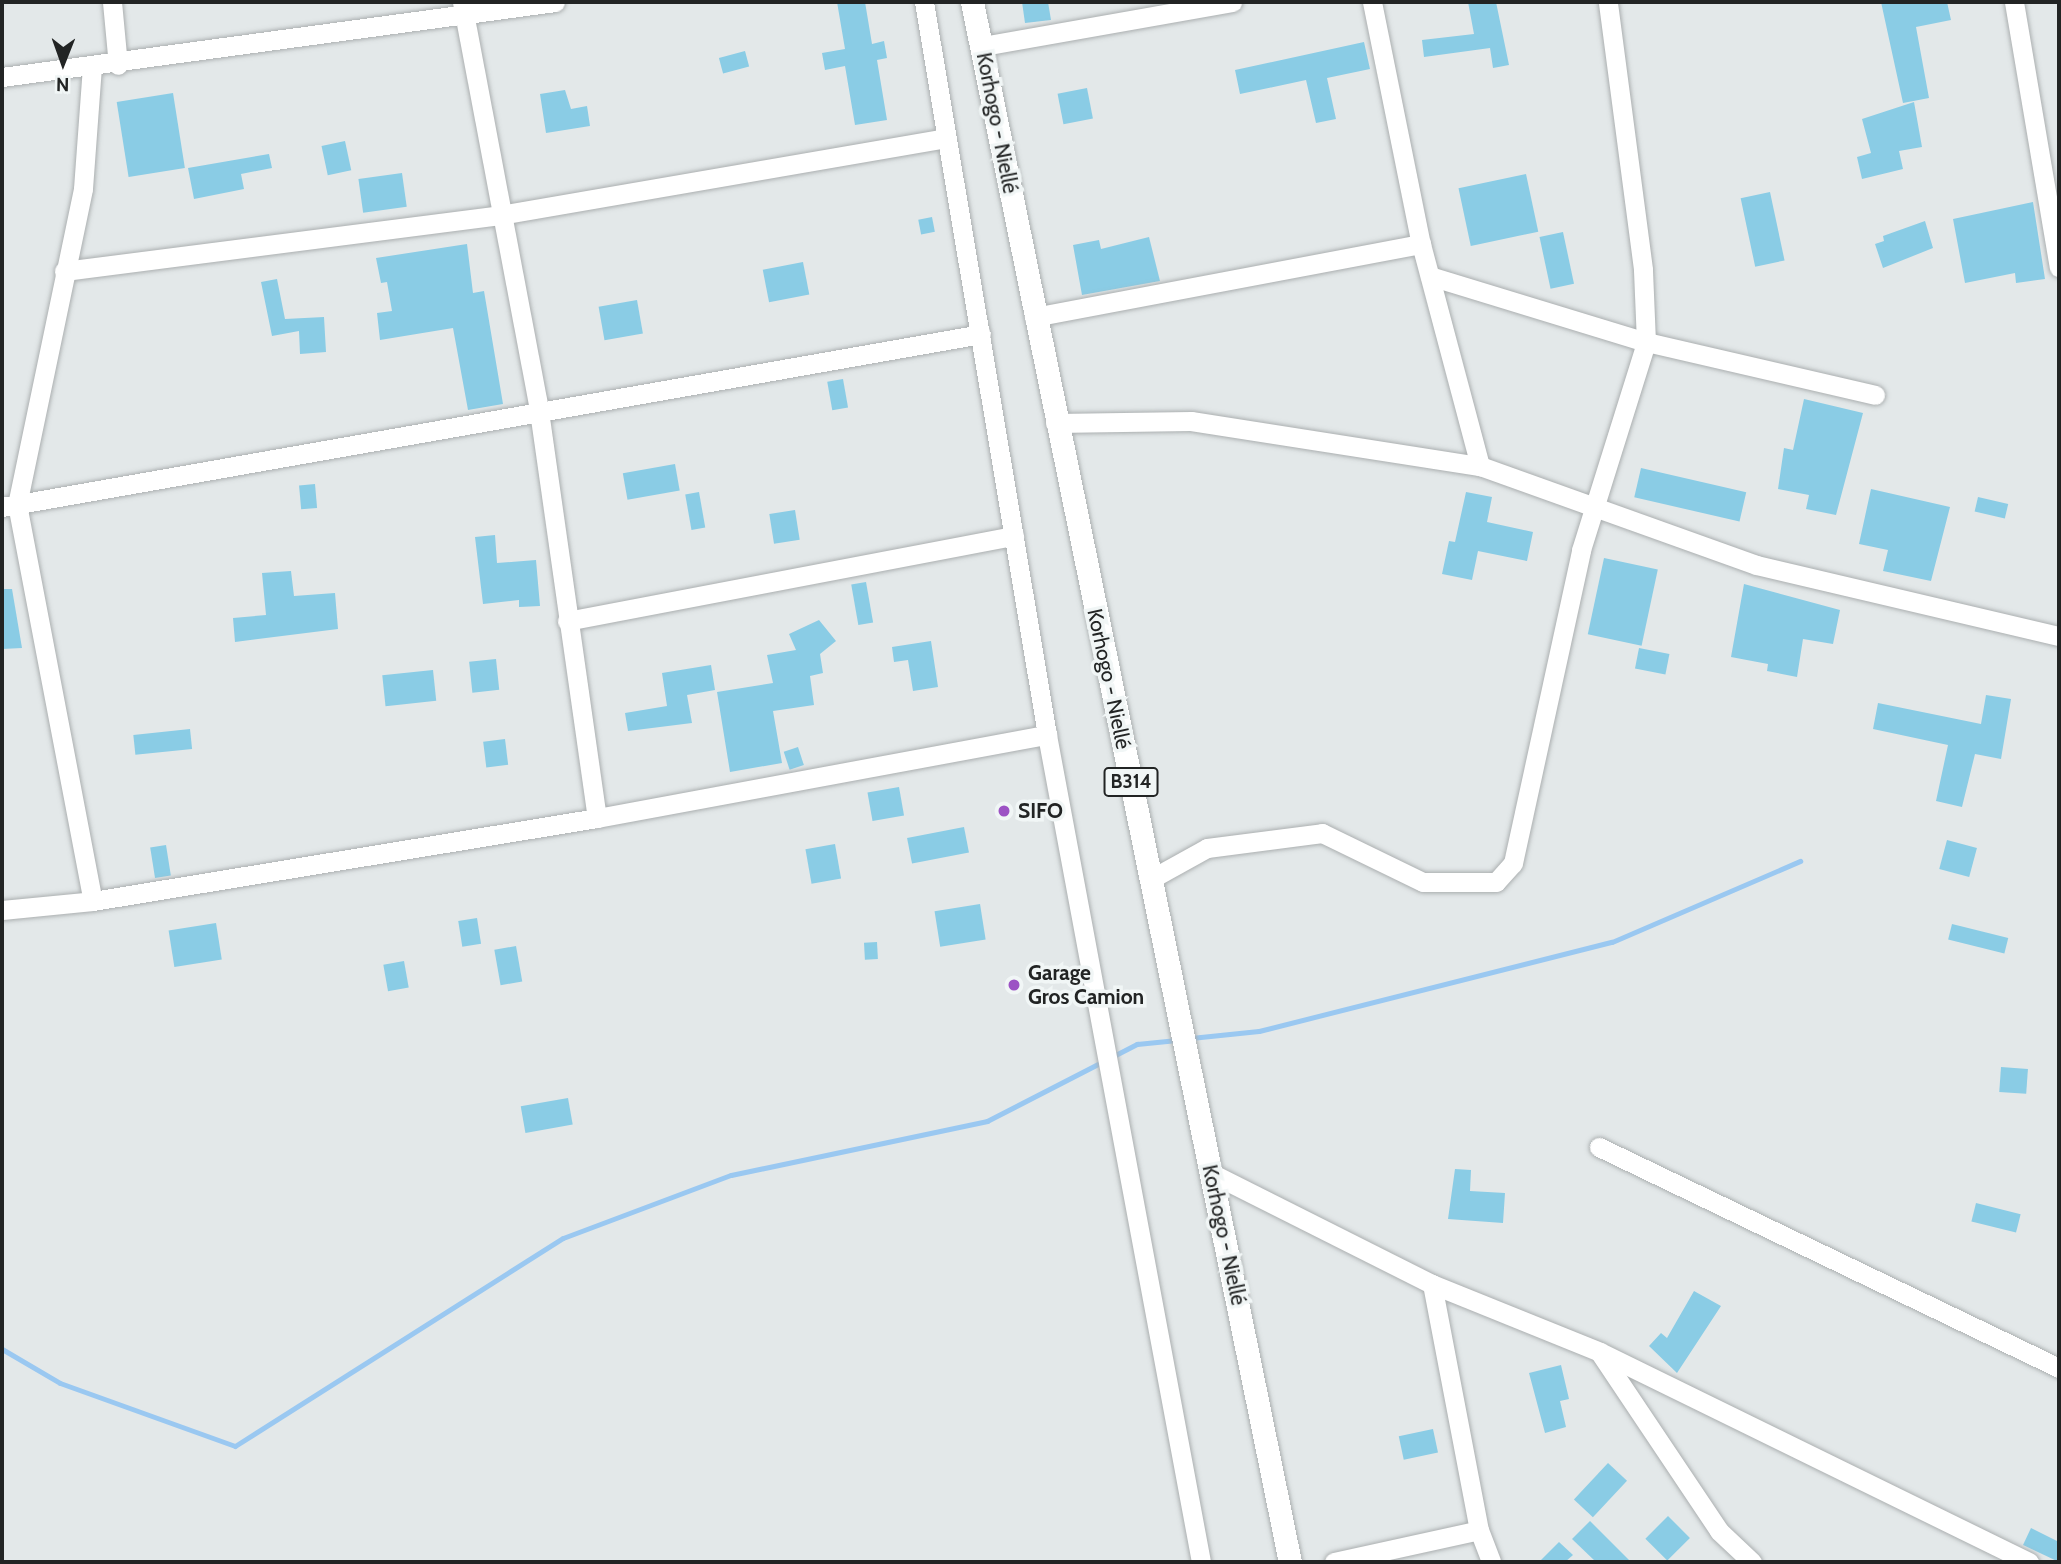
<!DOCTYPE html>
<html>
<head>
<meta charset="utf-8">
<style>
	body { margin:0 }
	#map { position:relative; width:2061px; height:1564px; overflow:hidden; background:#e3e8e9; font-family:Cabin,sans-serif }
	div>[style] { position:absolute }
	.stream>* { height:5px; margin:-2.5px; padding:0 2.5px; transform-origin:2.5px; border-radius:2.5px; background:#9ac8f1 }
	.building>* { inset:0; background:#8acce5; transform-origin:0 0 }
	.roads { filter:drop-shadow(0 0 2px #abafb0) drop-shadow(0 0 2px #abafb0) }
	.minor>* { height:19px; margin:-9.5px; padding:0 9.5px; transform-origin:9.5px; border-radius:9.5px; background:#fff }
	.major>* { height:23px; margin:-11.5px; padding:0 11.5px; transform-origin:11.5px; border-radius:11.5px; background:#fff }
	.dots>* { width:19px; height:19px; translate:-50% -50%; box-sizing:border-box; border:4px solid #f1f6f6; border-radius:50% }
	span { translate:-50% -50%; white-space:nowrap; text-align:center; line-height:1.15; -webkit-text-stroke:7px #f1f6f6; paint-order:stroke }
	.shield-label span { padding:2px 5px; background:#f1f6f6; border:2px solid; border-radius:5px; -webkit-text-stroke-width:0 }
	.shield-label { font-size:19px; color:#222424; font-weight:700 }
	.street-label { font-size:21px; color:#222424 }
	.poi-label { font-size:21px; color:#222424; font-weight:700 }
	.left { translate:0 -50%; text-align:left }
	.frame { position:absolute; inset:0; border:4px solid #222424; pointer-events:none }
	.north { position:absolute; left:28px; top:28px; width:70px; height:70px; -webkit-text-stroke:5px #f1f6f6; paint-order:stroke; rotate:181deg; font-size:19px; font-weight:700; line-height:28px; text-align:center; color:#222424 }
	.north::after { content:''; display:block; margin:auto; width:24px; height:32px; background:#222424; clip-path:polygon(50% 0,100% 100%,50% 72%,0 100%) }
</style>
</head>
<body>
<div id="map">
	<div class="stream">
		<i style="left:1191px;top:1038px;width:68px;rotate:-5.9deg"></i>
		<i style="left:1259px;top:1031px;width:364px;rotate:-14.2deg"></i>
		<i style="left:1612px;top:942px;width:205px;rotate:-23.3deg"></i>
		<i style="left:2px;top:1349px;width:67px;rotate:30.4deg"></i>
		<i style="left:60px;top:1383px;width:186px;rotate:19.8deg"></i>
		<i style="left:235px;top:1446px;width:388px;rotate:-32.4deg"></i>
		<i style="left:563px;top:1238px;width:179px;rotate:-20.6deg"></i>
		<i style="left:731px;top:1175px;width:262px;rotate:-11.9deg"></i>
		<i style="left:987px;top:1121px;width:169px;rotate:-27.2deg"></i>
		<i style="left:1137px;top:1044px;width:40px;rotate:-5.7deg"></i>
	</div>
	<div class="building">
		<i style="clip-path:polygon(837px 2px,865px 2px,872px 44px,884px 41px,887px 58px,877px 60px,887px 120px,855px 125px,845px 66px,825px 70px,822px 53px,845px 49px)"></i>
		<i style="clip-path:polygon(1022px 2px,1048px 2px,1051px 20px,1025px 23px)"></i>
		<i style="clip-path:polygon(1468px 2px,1496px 2px,1509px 65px,1493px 68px,1490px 48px,1424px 57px,1422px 40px,1474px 34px)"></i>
		<i style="clip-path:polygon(1881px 2px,1947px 2px,1951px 20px,1916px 27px,1929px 98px,1903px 103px)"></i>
		<i style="clip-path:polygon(1364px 42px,1370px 69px,1327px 78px,1336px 119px,1316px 123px,1306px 80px,1240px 94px,1235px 70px)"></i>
		<i style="left:745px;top:51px;width:16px;height:27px;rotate:75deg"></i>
		<i style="left:1087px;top:88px;width:31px;height:30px;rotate:79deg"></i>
		<i style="clip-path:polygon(565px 90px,571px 109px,587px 106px,590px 126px,546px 133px,540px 94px)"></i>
		<i style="left:173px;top:93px;width:76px;height:57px;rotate:81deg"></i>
		<i style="clip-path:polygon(1914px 102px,1922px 147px,1899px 151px,1903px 169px,1862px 179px,1857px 157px,1871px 153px,1862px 119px)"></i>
		<i style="left:345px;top:141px;width:30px;height:24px;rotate:78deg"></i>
		<i style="clip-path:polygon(269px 154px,272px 168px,241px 174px,244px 189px,194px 199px,188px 168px)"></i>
		<i style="left:402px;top:173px;width:34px;height:44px;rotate:82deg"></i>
		<i style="left:1526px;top:174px;width:59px;height:69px;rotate:78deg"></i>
		<i style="left:1770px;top:192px;width:70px;height:30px;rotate:78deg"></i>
		<i style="clip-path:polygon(2033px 202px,2045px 279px,2016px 283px,2015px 273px,1965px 283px,1953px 219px)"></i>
		<i style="left:932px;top:217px;width:15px;height:14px;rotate:79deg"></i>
		<i style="clip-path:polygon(1925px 221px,1933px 248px,1883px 268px,1875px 244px,1884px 241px,1883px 236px)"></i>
		<i style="left:1563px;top:232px;width:53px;height:24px;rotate:78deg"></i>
		<i style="clip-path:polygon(1149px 237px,1160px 281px,1082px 295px,1073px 245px,1099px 240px,1101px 249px)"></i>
		<i style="clip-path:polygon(467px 244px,473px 293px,484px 291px,503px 404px,468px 410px,453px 328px,380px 340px,377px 313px,392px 311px,387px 282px,381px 283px,376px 258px)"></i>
		<i style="left:803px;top:262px;width:33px;height:41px;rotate:79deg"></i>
		<i style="clip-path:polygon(277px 279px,285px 319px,324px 317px,326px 352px,300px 354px,299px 331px,272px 336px,261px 282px)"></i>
		<i style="left:637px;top:300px;width:34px;height:39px;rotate:80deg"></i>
		<i style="left:843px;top:379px;width:29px;height:16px;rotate:80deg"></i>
		<i style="clip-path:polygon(1804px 399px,1863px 413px,1836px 515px,1806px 509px,1809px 495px,1778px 489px,1784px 448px,1793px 450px)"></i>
		<i style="left:675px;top:464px;width:27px;height:53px;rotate:80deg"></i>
		<i style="left:1641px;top:468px;width:108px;height:30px;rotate:13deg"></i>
		<i style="left:315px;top:484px;width:24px;height:16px;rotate:85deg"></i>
		<i style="clip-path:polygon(1871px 489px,1950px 507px,1931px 581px,1883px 571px,1888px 550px,1859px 544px)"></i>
		<i style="left:699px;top:492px;width:36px;height:14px;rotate:80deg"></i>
		<i style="clip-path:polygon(1466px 492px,1492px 497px,1487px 522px,1533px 532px,1527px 561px,1478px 551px,1472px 580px,1442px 574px,1449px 541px,1455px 542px)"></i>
		<i style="left:1978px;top:497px;width:31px;height:15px;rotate:13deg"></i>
		<i style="left:795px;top:510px;width:30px;height:26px;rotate:81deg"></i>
		<i style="clip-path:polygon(495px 535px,497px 563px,536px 560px,540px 606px,519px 607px,519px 600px,483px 604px,475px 537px)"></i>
		<i style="left:1604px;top:558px;width:55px;height:78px;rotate:12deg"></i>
		<i style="clip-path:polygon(291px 571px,294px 596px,335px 593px,338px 629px,235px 642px,233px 618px,266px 615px,262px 573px)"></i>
		<i style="left:866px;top:582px;width:41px;height:15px;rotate:80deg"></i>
		<i style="clip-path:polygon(1744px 584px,1840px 610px,1833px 644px,1803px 639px,1797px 677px,1767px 671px,1768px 664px,1731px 657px)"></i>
		<i style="clip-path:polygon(2px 589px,12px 589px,22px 648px,2px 649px)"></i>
		<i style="clip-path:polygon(819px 620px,836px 641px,820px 654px,823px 673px,810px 676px,814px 705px,773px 711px,782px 763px,730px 772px,717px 692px,773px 683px,767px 655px,796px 650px,789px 634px)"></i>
		<i style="clip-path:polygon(931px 641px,938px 687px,913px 691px,908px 660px,894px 662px,892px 647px)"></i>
		<i style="left:1639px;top:648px;width:31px;height:21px;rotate:11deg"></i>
		<i style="left:496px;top:659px;width:31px;height:27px;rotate:84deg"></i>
		<i style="clip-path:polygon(711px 665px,715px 690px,687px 695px,692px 723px,628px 731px,625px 713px,667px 706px,662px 673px)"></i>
		<i style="left:433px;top:670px;width:31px;height:51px;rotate:84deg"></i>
		<i style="clip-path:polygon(1986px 695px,2011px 699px,2001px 759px,1975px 754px,1962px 807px,1936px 801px,1948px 745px,1873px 729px,1878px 703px,1981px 724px)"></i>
		<i style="left:190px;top:729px;width:20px;height:57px;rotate:84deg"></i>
		<i style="left:505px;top:739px;width:26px;height:22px;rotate:83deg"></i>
		<i style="left:798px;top:747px;width:19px;height:15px;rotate:72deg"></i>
		<i style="left:899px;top:787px;width:29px;height:32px;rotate:80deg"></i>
		<i style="left:964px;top:827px;width:26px;height:58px;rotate:79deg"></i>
		<i style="left:1947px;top:840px;width:31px;height:30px;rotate:15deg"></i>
		<i style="left:835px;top:844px;width:35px;height:30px;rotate:80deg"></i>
		<i style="left:166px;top:845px;width:31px;height:16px;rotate:81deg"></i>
		<i style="left:980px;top:904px;width:36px;height:46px;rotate:81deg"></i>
		<i style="left:477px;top:918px;width:26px;height:19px;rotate:81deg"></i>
		<i style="left:216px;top:923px;width:37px;height:48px;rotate:81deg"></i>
		<i style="left:1952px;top:924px;width:58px;height:16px;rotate:14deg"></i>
		<i style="left:877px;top:942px;width:17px;height:13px;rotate:87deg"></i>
		<i style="left:516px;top:946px;width:36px;height:22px;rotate:80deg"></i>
		<i style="left:404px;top:961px;width:27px;height:21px;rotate:80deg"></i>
		<i style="left:2001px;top:1067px;width:27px;height:25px;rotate:4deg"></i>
		<i style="left:568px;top:1098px;width:27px;height:48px;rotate:80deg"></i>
		<i style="clip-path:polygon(1455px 1169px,1471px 1170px,1470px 1191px,1505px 1193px,1503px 1223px,1448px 1219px)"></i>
		<i style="left:1976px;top:1203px;width:46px;height:19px;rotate:14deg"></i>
		<i style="clip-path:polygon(1694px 1291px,1721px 1306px,1677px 1373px,1649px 1346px,1661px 1333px,1667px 1338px)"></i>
		<i style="clip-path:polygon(1561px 1365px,1569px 1399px,1560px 1401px,1566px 1427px,1545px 1433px,1529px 1373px)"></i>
		<i style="left:1433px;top:1429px;width:24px;height:35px;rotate:78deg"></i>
		<i style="left:1608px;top:1463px;width:26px;height:50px;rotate:43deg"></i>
		<i style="left:1668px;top:1516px;width:31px;height:32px;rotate:45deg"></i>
		<i style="clip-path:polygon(1590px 1521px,1631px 1562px,1596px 1562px,1572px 1539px)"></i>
		<i style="clip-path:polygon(2031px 1528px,2059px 1542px,2059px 1562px,2023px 1545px)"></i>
		<i style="clip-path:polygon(1559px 1542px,1573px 1555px,1565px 1562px,1539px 1562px)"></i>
	</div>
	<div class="roads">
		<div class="minor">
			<i style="left:112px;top:2px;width:63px;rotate:84.6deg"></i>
			<i style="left:462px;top:2px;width:416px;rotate:79.3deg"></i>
			<i style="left:539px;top:411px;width:411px;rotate:81.9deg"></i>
			<i style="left:924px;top:2px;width:743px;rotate:80.47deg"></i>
			<i style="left:1047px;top:735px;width:841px;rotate:79.45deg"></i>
			<i style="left:1372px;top:2px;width:247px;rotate:78.6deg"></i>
			<i style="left:1421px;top:244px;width:230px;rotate:75.1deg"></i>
			<i style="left:2014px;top:2px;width:269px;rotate:80.4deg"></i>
			<i style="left:983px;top:46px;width:253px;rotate:-10deg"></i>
			<i style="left:92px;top:66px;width:123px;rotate:94.2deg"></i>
			<i style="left:83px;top:189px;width:322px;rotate:101.8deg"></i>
			<i style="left:17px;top:504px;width:404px;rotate:79.2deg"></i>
			<i style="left:2px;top:77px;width:558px;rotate:-7.72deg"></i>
			<i style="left:64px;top:271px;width:440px;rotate:-7.3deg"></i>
			<i style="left:500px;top:215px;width:453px;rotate:-9.8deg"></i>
			<i style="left:1430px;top:276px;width:226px;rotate:17deg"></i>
			<i style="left:1646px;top:342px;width:235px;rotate:13deg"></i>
			<i style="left:1034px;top:317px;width:394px;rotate:-10.7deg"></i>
			<i style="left:1055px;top:423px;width:136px;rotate:-0.8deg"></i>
			<i style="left:1191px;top:421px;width:292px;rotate:8.9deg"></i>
			<i style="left:1480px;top:466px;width:293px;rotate:19.7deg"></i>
			<i style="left:1756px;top:565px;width:311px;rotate:13.2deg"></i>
			<i style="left:2px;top:507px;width:994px;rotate:-10.02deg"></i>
			<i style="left:567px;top:621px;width:455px;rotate:-10.8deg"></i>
			<i style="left:1151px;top:879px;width:64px;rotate:-29deg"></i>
			<i style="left:1207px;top:848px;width:116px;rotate:-7.4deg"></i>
			<i style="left:1322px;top:833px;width:112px;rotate:25.9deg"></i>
			<i style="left:1423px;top:882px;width:73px"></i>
			<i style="left:1496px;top:882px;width:25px;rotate:-48deg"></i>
			<i style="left:1513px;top:863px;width:320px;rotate:-77.7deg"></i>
			<i style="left:1581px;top:550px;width:218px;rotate:-72.6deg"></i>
			<i style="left:1646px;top:342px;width:73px;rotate:-92.4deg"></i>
			<i style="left:1643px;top:269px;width:269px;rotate:-97.5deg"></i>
			<i style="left:2px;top:910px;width:91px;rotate:-5.6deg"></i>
			<i style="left:93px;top:901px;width:511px;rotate:-9.35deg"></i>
			<i style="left:597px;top:818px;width:458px;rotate:-10.5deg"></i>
			<i style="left:1599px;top:1147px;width:510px;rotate:25.66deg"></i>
			<i style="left:1211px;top:1173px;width:247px;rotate:26.7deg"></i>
			<i style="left:1432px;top:1284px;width:181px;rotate:22deg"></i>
			<i style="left:1600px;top:1352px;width:478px;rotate:26.1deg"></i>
			<i style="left:1432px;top:1284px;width:250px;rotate:79.2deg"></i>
			<i style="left:1479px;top:1530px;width:34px;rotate:69deg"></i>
			<i style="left:1600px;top:1353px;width:214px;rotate:56.2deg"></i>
			<i style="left:1719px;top:1531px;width:45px;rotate:43.2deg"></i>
			<i style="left:1334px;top:1562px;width:148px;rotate:-12.4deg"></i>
		</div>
		<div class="major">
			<i style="left:972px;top:2px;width:1592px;rotate:78.48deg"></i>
		</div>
	</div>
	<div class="dots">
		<i style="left:1004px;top:811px;background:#9c52c4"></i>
		<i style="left:1014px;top:985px;background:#9c52c4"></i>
	</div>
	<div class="shield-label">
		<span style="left:1131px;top:782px">B314</span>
	</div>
	<div class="street-label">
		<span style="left:997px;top:123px;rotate:79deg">Korhogo - Niellé</span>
		<span style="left:1109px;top:679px;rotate:78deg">Korhogo - Niellé</span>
		<span style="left:1224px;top:1235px;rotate:78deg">Korhogo - Niellé</span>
	</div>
	<div class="poi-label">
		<span class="left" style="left:1018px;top:811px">SIFO</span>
		<span class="left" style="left:1028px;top:985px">Garage<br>Gros Camion</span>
	</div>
	<div class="frame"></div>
	<div class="north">N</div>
</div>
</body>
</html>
